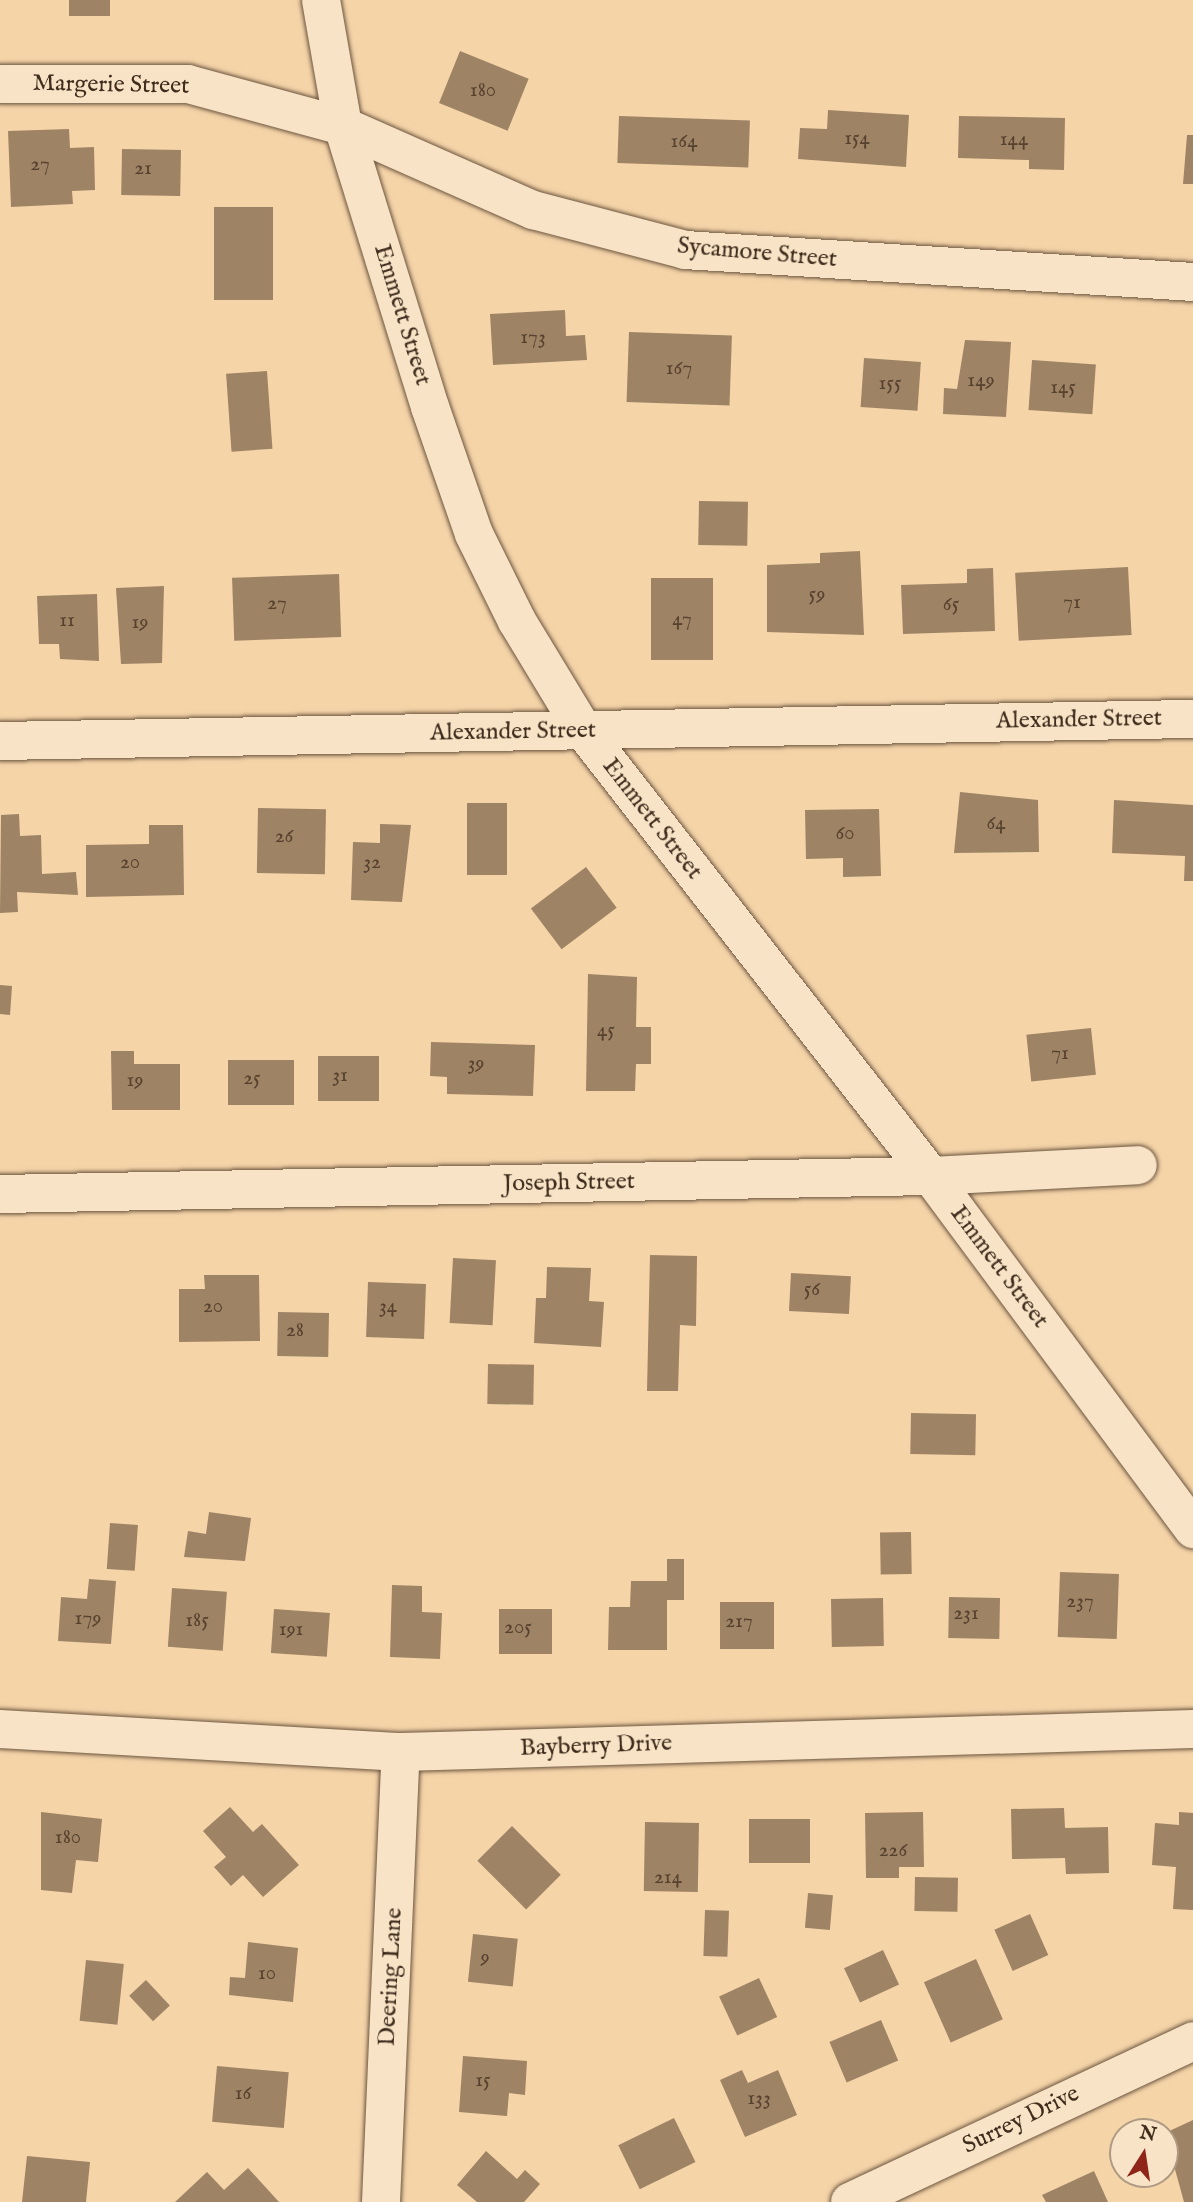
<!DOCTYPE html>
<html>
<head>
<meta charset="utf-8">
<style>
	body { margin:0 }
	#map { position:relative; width:1193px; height:2202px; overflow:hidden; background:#f5d4a8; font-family:"IM FELL English",serif }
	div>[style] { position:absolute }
	.building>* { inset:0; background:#9e8365; transform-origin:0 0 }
	.roads { filter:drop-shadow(0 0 2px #6c5640) drop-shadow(0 0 2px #6c5640) }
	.street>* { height:38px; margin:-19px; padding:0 19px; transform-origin:19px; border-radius:19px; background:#f8e3c6 }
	span { translate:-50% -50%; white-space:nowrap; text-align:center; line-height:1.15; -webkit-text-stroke:5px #f8e3c6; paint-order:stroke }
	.number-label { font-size:21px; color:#57422f }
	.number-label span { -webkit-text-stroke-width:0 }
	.street-label { font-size:24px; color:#3f2c1d }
	.north { position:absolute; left:1109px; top:2118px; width:70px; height:70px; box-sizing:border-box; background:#f8e3c6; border:2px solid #ae9a82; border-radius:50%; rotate:12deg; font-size:19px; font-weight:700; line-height:28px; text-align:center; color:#3f2c1d }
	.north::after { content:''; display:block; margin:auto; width:24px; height:32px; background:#8f2418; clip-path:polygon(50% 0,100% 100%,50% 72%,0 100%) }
</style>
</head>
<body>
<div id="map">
	<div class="building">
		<i style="left:69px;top:0;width:41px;height:16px"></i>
		<i style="left:460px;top:51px;width:74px;height:56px;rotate:22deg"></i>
		<i style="clip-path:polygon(828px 110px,909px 115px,906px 167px,798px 159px,800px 128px,827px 129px)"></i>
		<i style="left:619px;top:116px;width:131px;height:47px;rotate:2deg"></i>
		<i style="clip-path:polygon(959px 116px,1065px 118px,1064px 170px,1029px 169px,1029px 160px,958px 158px)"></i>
		<i style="clip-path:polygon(69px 129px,70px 148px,94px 147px,95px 190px,72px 191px,73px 204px,11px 207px,8px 131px)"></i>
		<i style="clip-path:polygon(1187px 135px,1193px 135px,1193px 184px,1183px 184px)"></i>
		<i style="left:122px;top:149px;width:59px;height:46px;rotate:1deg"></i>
		<i style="left:214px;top:207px;width:59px;height:93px"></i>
		<i style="clip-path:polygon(565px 310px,566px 336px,585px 335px,587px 360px,493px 365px,490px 314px)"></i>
		<i style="left:629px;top:332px;width:103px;height:70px;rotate:2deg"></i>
		<i style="clip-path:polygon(965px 340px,1011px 342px,1006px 417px,943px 414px,944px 388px,957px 389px)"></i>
		<i style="left:864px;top:358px;width:57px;height:49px;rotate:4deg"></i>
		<i style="left:1032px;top:360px;width:64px;height:50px;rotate:4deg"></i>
		<i style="left:267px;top:371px;width:78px;height:41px;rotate:86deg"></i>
		<i style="left:699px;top:501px;width:49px;height:44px;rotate:1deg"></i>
		<i style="clip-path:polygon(860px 551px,864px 635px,767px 632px,767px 565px,820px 563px,820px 553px)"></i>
		<i style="left:1128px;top:567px;width:68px;height:113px;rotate:87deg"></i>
		<i style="clip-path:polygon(993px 568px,995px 631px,903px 634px,901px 585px,967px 583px,967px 569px)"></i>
		<i style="left:339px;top:574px;width:63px;height:107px;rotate:88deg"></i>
		<i style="left:651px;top:578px;width:62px;height:82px"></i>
		<i style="clip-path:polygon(164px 586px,162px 663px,121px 664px,116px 588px)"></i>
		<i style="clip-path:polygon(97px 594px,99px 661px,60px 659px,59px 644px,39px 644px,37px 596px)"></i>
		<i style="clip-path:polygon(960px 792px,1038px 800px,1039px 852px,954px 853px)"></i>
		<i style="clip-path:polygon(1114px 800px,1193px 805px,1193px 881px,1184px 881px,1185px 856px,1112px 853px)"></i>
		<i style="left:467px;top:803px;width:40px;height:72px"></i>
		<i style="left:258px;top:808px;width:68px;height:65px;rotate:1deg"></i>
		<i style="clip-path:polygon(879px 809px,881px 876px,843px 877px,843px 858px,806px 859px,805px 810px)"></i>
		<i style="clip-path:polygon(19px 814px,20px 836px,41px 835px,42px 874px,76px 872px,78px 895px,17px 892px,18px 912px,0 913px,1px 815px)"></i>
		<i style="clip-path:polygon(380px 824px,411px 825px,402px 902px,351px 900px,353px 842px,380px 843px)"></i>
		<i style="clip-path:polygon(149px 825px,183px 825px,184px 895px,86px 897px,86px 845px,149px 844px)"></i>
		<i style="left:586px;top:867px;width:51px;height:69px;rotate:53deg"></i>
		<i style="clip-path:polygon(588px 974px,637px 977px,636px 1027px,651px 1027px,651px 1064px,636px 1064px,635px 1091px,586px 1091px)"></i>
		<i style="clip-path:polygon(0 985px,12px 986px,10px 1015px,0 1014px)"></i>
		<i style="left:1091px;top:1028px;width:47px;height:65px;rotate:84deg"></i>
		<i style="clip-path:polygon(431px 1042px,535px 1045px,533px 1096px,447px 1094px,447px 1077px,430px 1076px)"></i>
		<i style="clip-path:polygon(111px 1051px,134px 1051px,134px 1064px,180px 1064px,180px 1110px,112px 1110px)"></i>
		<i style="left:379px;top:1056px;width:45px;height:61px;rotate:90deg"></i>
		<i style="left:228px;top:1060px;width:66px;height:45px"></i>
		<i style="clip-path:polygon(650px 1255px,697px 1256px,696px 1326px,680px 1325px,678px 1391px,647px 1391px)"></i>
		<i style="left:453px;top:1258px;width:43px;height:65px;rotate:3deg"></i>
		<i style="clip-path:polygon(547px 1267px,591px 1268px,589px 1301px,604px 1302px,601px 1347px,534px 1343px,536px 1298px,546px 1298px)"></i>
		<i style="left:791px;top:1273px;width:60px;height:38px;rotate:3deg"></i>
		<i style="clip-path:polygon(204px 1275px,259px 1275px,260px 1341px,179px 1342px,179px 1289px,205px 1289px)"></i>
		<i style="left:368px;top:1282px;width:58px;height:55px;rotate:2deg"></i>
		<i style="left:278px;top:1312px;width:51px;height:44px;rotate:1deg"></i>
		<i style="left:488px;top:1364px;width:46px;height:40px;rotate:1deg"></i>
		<i style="left:911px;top:1413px;width:65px;height:41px;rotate:1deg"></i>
		<i style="clip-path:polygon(209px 1512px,251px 1518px,245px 1561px,184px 1557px,188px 1531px,206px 1534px)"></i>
		<i style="left:110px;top:1523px;width:28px;height:46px;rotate:4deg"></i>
		<i style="left:911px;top:1532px;width:42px;height:31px;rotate:89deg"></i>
		<i style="clip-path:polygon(667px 1559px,684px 1559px,684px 1600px,667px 1600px,667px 1650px,608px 1650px,609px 1607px,630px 1607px,631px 1581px,667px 1581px)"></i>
		<i style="left:1060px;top:1572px;width:59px;height:65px;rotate:2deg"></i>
		<i style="clip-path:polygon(89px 1579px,116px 1581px,111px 1644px,58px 1641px,61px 1597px,87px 1599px)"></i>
		<i style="clip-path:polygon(392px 1585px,422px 1586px,422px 1612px,442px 1613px,440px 1659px,390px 1657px)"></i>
		<i style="left:172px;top:1588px;width:55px;height:59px;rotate:4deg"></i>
		<i style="left:949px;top:1597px;width:51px;height:41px;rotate:1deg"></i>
		<i style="left:883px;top:1598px;width:48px;height:52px;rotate:89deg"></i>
		<i style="left:720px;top:1602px;width:54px;height:47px"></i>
		<i style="left:274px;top:1609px;width:56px;height:44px;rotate:4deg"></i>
		<i style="left:499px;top:1609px;width:53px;height:45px"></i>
		<i style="clip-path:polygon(230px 1807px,253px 1832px,262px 1824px,299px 1865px,263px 1897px,243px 1875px,231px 1886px,214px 1867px,226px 1857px,203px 1831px)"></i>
		<i style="clip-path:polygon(1064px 1808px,1065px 1828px,1108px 1827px,1109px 1873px,1066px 1874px,1065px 1858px,1012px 1859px,1011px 1809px)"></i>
		<i style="clip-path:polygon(41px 1812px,102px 1819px,98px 1862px,76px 1860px,72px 1893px,41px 1890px)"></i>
		<i style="clip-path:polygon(923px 1812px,924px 1867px,899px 1867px,899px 1878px,866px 1878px,865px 1813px)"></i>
		<i style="clip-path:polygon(1179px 1812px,1193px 1813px,1193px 1910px,1173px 1909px,1176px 1867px,1152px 1865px,1155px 1823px,1179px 1825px)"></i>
		<i style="left:749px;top:1819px;width:61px;height:44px"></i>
		<i style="left:645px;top:1822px;width:54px;height:69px;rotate:1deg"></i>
		<i style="left:512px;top:1826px;width:69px;height:49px;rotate:45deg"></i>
		<i style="left:915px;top:1877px;width:43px;height:34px;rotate:1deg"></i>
		<i style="left:808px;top:1893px;width:25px;height:35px;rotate:5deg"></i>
		<i style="left:705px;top:1910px;width:24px;height:46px;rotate:2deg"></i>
		<i style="left:1030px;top:1914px;width:45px;height:39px;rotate:66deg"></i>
		<i style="left:473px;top:1934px;width:45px;height:48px;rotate:6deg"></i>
		<i style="clip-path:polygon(248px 1942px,298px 1948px,293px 2002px,229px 1995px,230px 1977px,245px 1978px)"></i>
		<i style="left:883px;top:1950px;width:38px;height:43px;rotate:65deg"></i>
		<i style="left:976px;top:1959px;width:66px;height:57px;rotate:66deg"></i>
		<i style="left:86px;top:1960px;width:38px;height:61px;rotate:6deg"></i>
		<i style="left:759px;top:1978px;width:43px;height:44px;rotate:65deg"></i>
		<i style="left:146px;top:1980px;width:35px;height:23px;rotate:47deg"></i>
		<i style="left:881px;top:2020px;width:44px;height:56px;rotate:67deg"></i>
		<i style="clip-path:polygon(463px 2056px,527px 2061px,525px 2095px,509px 2093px,507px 2116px,459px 2112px)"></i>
		<i style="left:217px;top:2066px;width:72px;height:56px;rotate:5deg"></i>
		<i style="clip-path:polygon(742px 2070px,748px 2083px,778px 2070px,797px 2115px,745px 2137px,720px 2080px)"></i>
		<i style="left:674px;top:2118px;width:49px;height:62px;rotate:64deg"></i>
		<i style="clip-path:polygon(1193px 2120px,1193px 2202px,1184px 2202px,1165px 2133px)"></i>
		<i style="clip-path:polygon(486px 2151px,517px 2179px,525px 2170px,540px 2184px,524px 2202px,477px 2202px,457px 2185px)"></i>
		<i style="clip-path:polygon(27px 2156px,90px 2162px,86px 2202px,22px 2202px)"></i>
		<i style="clip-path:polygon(248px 2168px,279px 2202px,175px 2202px,207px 2172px,224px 2190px)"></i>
		<i style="clip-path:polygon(1094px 2171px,1108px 2202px,1046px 2202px,1042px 2195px)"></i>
	</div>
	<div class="roads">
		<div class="street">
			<i style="left:321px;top:0;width:128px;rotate:80.1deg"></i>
			<i style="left:343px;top:126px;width:294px;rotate:72.8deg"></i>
			<i style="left:430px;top:407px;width:134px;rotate:70.9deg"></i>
			<i style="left:474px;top:534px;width:97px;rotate:63.7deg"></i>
			<i style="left:517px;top:621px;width:127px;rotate:58.8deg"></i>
			<i style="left:583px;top:730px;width:566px;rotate:52.04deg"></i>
			<i style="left:931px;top:1176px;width:440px;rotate:53.4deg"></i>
			<i style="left:0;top:84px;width:188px"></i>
			<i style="left:188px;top:84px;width:161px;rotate:15.2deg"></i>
			<i style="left:343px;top:126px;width:208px;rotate:23.9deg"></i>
			<i style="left:533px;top:210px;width:157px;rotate:14.7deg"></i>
			<i style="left:685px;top:250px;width:509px;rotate:3.6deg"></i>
			<i style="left:0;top:741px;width:1193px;rotate:-1.06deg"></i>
			<i style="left:0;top:1194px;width:931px;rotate:-1.11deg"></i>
			<i style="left:931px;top:1176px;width:207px;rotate:-3deg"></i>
			<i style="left:0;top:1729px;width:402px;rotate:3.3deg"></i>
			<i style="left:401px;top:1752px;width:792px;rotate:-1.66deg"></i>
			<i style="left:381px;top:2202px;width:450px;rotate:-87.5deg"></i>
			<i style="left:850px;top:2202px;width:379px;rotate:-25.1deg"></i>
		</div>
	</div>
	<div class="number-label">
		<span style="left:483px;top:91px">180</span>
		<span style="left:857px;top:139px">154</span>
		<span style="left:1014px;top:140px">144</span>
		<span style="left:684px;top:142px">164</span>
		<span style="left:40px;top:165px">27</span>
		<span style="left:143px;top:169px">21</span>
		<span style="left:533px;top:338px">173</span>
		<span style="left:679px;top:369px">167</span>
		<span style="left:981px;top:381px">149</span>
		<span style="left:890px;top:384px">155</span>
		<span style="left:1063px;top:388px">145</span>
		<span style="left:817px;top:595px">59</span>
		<span style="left:1072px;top:603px">71</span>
		<span style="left:277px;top:604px">27</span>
		<span style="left:951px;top:605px">65</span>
		<span style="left:682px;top:620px">47</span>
		<span style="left:67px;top:621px">11</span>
		<span style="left:140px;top:623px">19</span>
		<span style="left:996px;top:824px">64</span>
		<span style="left:845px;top:834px">60</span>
		<span style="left:284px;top:837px">26</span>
		<span style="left:130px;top:863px">20</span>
		<span style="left:372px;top:863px">32</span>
		<span style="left:606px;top:1031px">45</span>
		<span style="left:1060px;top:1054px">71</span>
		<span style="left:476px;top:1064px">39</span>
		<span style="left:340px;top:1076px">31</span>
		<span style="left:252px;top:1079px">25</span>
		<span style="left:135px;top:1081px">19</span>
		<span style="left:812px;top:1290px">56</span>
		<span style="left:213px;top:1307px">20</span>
		<span style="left:388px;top:1307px">34</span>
		<span style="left:295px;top:1331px">28</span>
		<span style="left:1080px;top:1602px">237</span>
		<span style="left:966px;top:1614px">231</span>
		<span style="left:88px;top:1619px">179</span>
		<span style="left:197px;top:1621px">185</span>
		<span style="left:739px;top:1622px">217</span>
		<span style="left:518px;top:1628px">205</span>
		<span style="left:291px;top:1630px">191</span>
		<span style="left:68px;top:1838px">180</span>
		<span style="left:893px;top:1851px">226</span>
		<span style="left:668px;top:1878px">214</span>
		<span style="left:485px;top:1958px">9</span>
		<span style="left:267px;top:1974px">10</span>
		<span style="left:483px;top:2081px">15</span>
		<span style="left:243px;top:2094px">16</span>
		<span style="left:759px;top:2099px">133</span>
	</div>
	<div class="street-label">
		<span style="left:111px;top:85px;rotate:1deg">Margerie Street</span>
		<span style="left:757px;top:253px;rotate:5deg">Sycamore Street</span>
		<span style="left:402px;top:315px;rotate:73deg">Emmett Street</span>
		<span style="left:1079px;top:720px;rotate:-1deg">Alexander Street</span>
		<span style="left:513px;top:732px;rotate:-1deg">Alexander Street</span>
		<span style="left:652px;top:819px;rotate:52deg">Emmett Street</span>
		<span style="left:569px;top:1183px;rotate:-1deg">Joseph Street</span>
		<span style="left:999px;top:1267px;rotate:53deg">Emmett Street</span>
		<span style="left:596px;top:1746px;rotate:-2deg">Bayberry Drive</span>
		<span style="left:391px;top:1977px;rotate:-87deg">Deering Lane</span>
		<span style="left:1021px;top:2120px;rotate:-26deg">Surrey Drive</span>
	</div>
	<div class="north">N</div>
</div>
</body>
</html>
